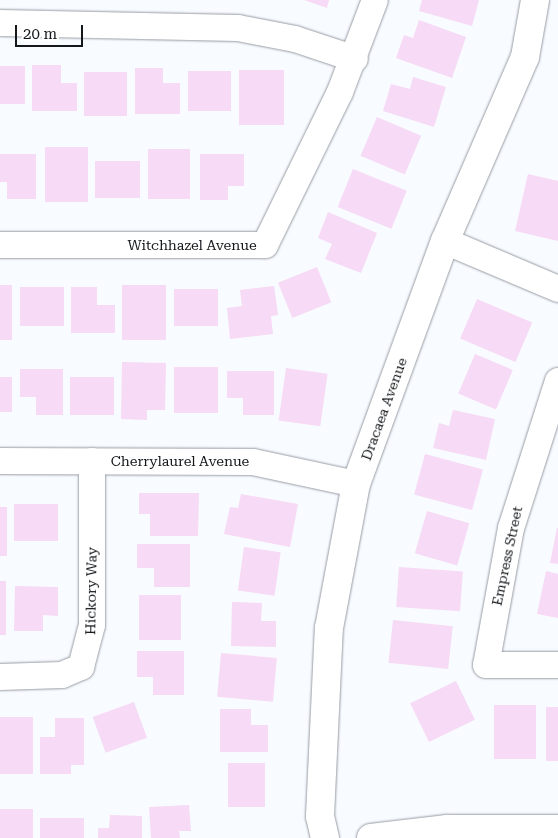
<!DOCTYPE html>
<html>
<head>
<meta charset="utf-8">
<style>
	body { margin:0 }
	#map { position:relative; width:558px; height:838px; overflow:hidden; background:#f8fbff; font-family:"Roboto Serif",serif }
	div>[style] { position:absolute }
	.building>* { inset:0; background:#f7daf5; transform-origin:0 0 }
	.roads { filter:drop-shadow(0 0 1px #979da5) drop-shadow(0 0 1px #979da5) }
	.minor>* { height:26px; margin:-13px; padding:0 13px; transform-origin:13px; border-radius:13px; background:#fff }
	.tertiary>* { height:28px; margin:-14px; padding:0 14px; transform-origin:14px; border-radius:14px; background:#fff }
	span { translate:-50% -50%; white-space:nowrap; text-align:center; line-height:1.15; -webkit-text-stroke:5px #fff; paint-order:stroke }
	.street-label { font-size:14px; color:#15181b }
	.scale { position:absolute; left:15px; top:25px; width:68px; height:22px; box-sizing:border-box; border:2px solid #15181b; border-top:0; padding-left:6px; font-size:15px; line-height:18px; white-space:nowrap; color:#15181b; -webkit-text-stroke:4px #fff; paint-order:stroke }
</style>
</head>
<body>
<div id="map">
	<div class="building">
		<i style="clip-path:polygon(304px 0,329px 0,327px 8px)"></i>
		<i style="clip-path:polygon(422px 0,479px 0,472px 26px,419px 11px)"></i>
		<i style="clip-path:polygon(419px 20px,466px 37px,452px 78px,396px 58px,404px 35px,413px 38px)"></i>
		<i style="clip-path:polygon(32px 65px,61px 65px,61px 83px,77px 83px,77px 111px,32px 111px)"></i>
		<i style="left:0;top:66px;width:25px;height:38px"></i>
		<i style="clip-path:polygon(135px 68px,163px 68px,163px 83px,180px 83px,180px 114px,135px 114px)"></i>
		<i style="left:239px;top:70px;width:45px;height:55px"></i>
		<i style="left:188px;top:71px;width:43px;height:40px"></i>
		<i style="left:84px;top:72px;width:43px;height:44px"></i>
		<i style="clip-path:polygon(413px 77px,446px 87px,434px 127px,383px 111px,391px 84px,410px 89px)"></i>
		<i style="left:377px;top:117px;width:48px;height:42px;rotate:23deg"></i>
		<i style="left:45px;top:147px;width:43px;height:55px"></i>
		<i style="left:148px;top:149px;width:42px;height:50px"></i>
		<i style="clip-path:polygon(0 154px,36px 154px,36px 199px,7px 199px,7px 182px,0 182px)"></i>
		<i style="clip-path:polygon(200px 154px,244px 154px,244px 186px,228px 186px,228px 200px,200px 200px)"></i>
		<i style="left:95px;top:161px;width:45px;height:37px"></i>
		<i style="left:353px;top:169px;width:58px;height:41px;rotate:22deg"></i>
		<i style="clip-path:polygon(528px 174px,558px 181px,558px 241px,515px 231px)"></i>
		<i style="clip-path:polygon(328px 212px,377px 233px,361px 273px,325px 259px,332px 244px,318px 238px)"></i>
		<i style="left:317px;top:267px;width:38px;height:42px;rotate:68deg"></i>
		<i style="left:0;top:285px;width:12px;height:55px"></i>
		<i style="left:122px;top:285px;width:44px;height:55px"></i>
		<i style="clip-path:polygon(274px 286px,278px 315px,271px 316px,273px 334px,230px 339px,227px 308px,242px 306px,240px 290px)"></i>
		<i style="left:20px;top:287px;width:44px;height:39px"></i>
		<i style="clip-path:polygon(71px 287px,97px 287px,97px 305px,115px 305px,115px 333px,71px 333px)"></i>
		<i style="left:218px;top:289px;width:37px;height:44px;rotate:90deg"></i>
		<i style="left:477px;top:299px;width:60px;height:43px;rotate:23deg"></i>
		<i style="left:475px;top:354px;width:41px;height:43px;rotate:23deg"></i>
		<i style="clip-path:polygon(122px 362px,166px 363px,165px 410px,147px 410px,147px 420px,121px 419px)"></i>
		<i style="left:174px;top:367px;width:44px;height:46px"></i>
		<i style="left:286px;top:368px;width:42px;height:53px;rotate:8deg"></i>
		<i style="clip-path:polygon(20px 369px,63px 369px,63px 415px,36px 415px,36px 397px,20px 397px)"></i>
		<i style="clip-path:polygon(227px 371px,274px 371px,274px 415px,243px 415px,243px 398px,227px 398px)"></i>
		<i style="left:0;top:377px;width:12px;height:35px"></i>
		<i style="left:70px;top:377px;width:44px;height:38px"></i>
		<i style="clip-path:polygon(453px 410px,495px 419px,486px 460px,433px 448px,439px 423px,449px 426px)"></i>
		<i style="left:425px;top:454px;width:60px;height:42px;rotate:15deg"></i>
		<i style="clip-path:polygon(139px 493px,199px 493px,198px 536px,150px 536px,150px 514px,139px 514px)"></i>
		<i style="clip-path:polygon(241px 494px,298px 504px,290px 547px,224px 534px,230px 507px,238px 508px)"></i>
		<i style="left:14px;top:504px;width:44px;height:37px"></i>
		<i style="left:0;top:507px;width:7px;height:49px"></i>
		<i style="left:427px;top:511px;width:44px;height:44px;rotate:16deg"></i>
		<i style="clip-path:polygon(557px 528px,558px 528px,558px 564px,550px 563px)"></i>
		<i style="clip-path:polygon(137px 544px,190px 544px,190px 587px,154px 587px,154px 568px,137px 568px)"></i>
		<i style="left:244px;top:547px;width:37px;height:44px;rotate:8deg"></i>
		<i style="left:399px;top:567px;width:64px;height:40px;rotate:4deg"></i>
		<i style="clip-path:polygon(546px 571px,558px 574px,558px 618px,537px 614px)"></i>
		<i style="left:0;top:581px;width:6px;height:54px"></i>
		<i style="clip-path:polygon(15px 586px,58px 587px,58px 616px,43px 615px,43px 631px,14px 631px)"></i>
		<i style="left:139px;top:595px;width:42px;height:45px"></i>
		<i style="clip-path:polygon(232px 602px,262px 603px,261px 621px,276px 621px,276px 647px,231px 646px)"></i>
		<i style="left:393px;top:620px;width:60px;height:43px;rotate:6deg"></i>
		<i style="clip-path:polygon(137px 651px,184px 651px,184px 695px,153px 695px,153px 677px,137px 677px)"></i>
		<i style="left:221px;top:653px;width:56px;height:44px;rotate:5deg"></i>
		<i style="left:456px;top:681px;width:43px;height:51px;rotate:64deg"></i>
		<i style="left:134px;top:702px;width:38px;height:44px;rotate:70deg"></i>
		<i style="left:494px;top:705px;width:42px;height:54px"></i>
		<i style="left:546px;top:707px;width:12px;height:54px"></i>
		<i style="clip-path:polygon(220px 709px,251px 709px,251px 725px,268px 725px,268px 752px,220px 752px)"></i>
		<i style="left:0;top:717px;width:33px;height:57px"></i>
		<i style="clip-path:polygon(55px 718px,84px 718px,84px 765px,71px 765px,71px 774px,40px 774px,40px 737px,55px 737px)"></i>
		<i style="left:228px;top:763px;width:37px;height:44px"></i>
		<i style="clip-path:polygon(189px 805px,191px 831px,179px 831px,180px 838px,151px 838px,149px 807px)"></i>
		<i style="left:0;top:809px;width:33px;height:29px"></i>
		<i style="clip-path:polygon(110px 815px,142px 816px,142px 838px,98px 838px,98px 828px,109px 828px)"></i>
		<i style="left:40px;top:818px;width:44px;height:20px"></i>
	</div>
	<div class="roads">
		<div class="minor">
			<i style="left:0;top:23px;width:238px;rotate:1.2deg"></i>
			<i style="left:238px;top:28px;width:58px;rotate:10.9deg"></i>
			<i style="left:295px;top:39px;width:63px;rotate:18.4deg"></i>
			<i style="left:445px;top:241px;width:123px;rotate:23deg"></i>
			<i style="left:0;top:245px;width:265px"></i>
			<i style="left:265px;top:245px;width:170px;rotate:-63.9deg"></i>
			<i style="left:340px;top:92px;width:98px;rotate:-69.2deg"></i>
			<i style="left:558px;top:381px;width:154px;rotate:107.7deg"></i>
			<i style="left:511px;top:528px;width:139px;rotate:100.3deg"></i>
			<i style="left:486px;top:665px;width:72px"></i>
			<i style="left:0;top:461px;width:253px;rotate:0.2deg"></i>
			<i style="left:253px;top:462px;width:105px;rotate:12.1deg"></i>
			<i style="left:0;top:677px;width:62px;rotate:-1.8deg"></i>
			<i style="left:62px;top:675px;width:21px;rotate:-23deg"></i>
			<i style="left:81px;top:667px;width:43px;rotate:-75.3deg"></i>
			<i style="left:92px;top:625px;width:164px;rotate:-90deg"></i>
		</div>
		<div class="tertiary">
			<i style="left:325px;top:838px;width:23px;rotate:-103deg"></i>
			<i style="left:320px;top:816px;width:188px;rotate:-87.3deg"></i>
			<i style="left:329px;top:628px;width:147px;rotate:-79.4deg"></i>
			<i style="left:356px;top:484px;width:259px;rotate:-69.9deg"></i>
			<i style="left:445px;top:241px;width:201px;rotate:-66.5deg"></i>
			<i style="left:525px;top:57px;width:58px;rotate:-80deg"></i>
			<i style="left:371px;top:838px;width:77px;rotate:-6.8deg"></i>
			<i style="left:447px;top:829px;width:111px"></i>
		</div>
	</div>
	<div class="street-label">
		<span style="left:192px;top:245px">Witchhazel Avenue</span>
		<span style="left:384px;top:409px;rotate:-70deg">Dracaea Avenue</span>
		<span style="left:180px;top:461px">Cherrylaurel Avenue</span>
		<span style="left:507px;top:556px;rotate:-78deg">Empress Street</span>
		<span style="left:91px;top:591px;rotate:-89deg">Hickory Way</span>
	</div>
	<div class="scale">20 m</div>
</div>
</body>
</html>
